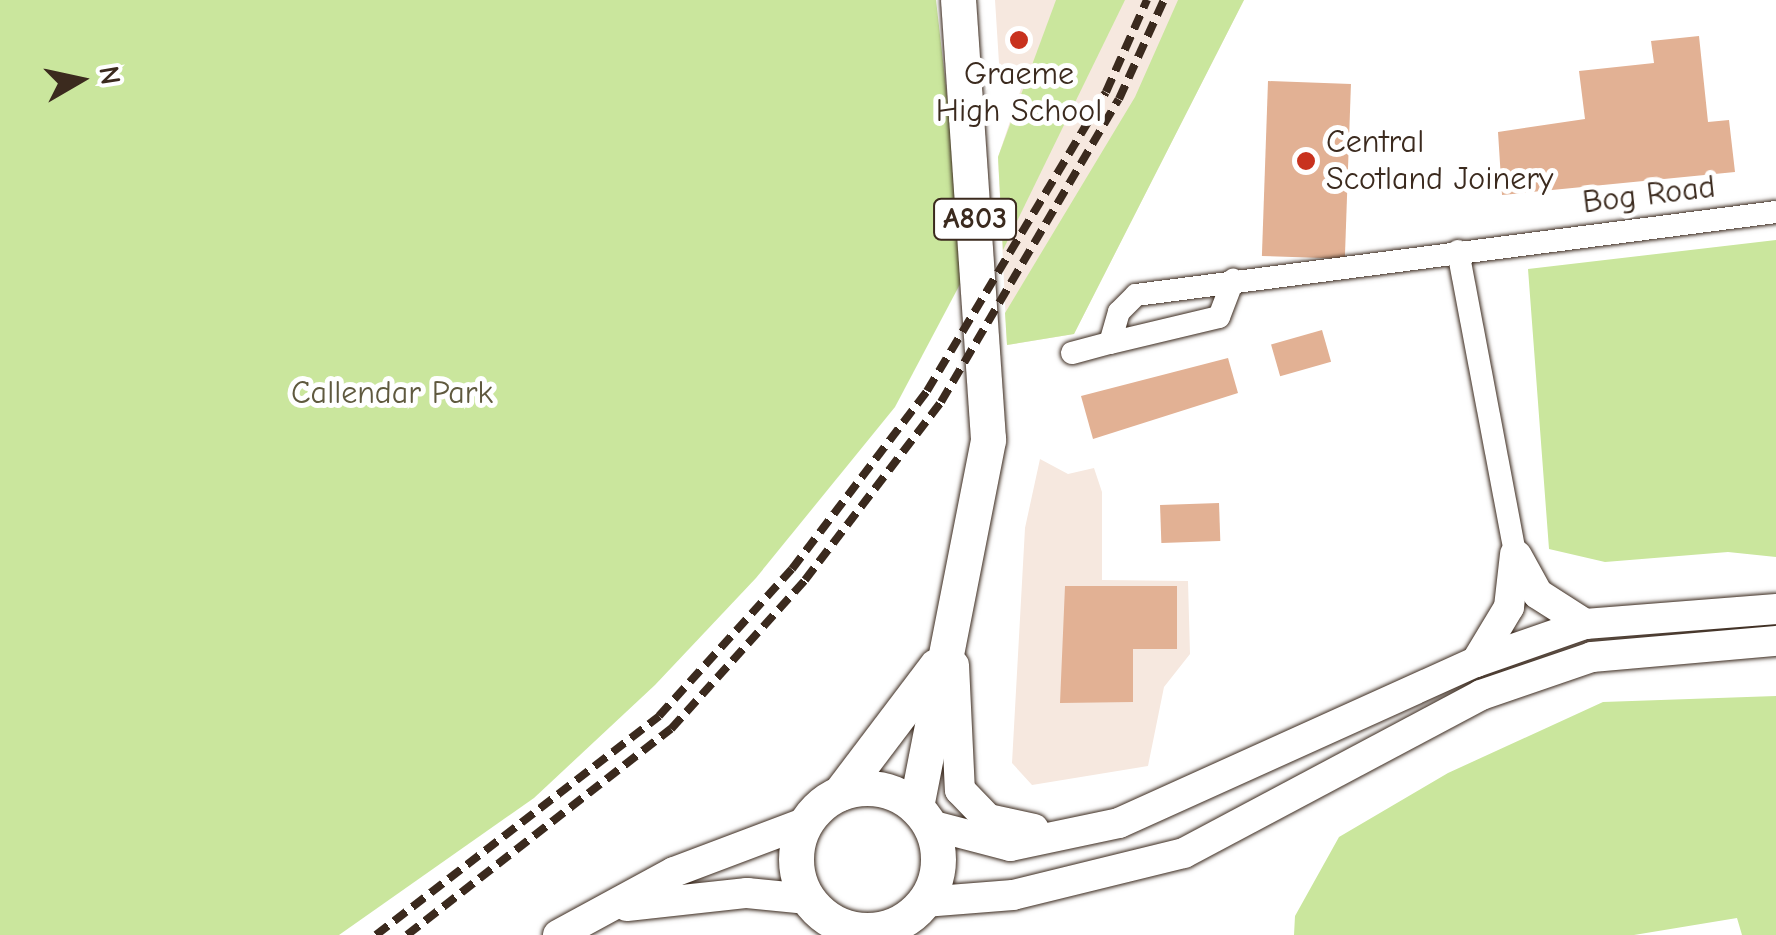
<!DOCTYPE html>
<html>
<head>
<meta charset="utf-8">
<style>
	body { margin:0 }
	#map { position:relative; width:1776px; height:935px; overflow:hidden; background:#fff; font-family:"Comic Neue",sans-serif }
	div>[style] { position:absolute }
	.built>* { inset:0; background:#f6e8df }
	.green>* { inset:0; background:#cae69d }
	.building>* { inset:0; background:#e2b194; transform-origin:0 0 }
	.roads { filter:drop-shadow(0 0 2px #3b2a1e) drop-shadow(0 0 2px #3b2a1e) }
	.street>* { height:22px; margin:-11px; padding:0 11px; transform-origin:11px; border-radius:11px; background:#fff }
	.secondary>* { height:30px; margin:-15px; padding:0 15px; transform-origin:15px; border-radius:15px; background:#fff }
	.primary>* { height:35px; margin:-17.5px; padding:0 17.5px; transform-origin:17.5px; border-radius:17.5px; background:#fff }
	.primary>.ring { margin:-17.5px; padding:0; box-sizing:content-box; background:none; border:35px solid #fff; border-radius:50% }
	.rail>* { height:8px; margin-top:-4px; transform-origin:0; background:repeating-linear-gradient(90deg,#3b2a1e 0 15px,transparent 0 23px) }
	.dots>* { width:28px; height:28px; translate:-50% -50%; box-sizing:border-box; border:5px solid #fff; border-radius:50% }
	span { translate:-50% -50%; white-space:nowrap; text-align:center; line-height:1.15; -webkit-text-stroke:10px #fff; paint-order:stroke }
	.shield-label span { padding:2px 8px; background:#fff; border:2px solid; border-radius:8px; -webkit-text-stroke-width:0 }
	.shield-label { font-size:30px; color:#3b2a1e; font-weight:700 }
	.poi-label { font-size:32px; color:#3b2a1e }
	.left { translate:0 -50%; text-align:left }
	.street-label { font-size:32px; color:#3b2a1e }
	.park-label { font-size:32px; color:#5f593e }
	.north { position:absolute; left:30px; top:30px; width:100px; height:100px; -webkit-text-stroke:8px #fff; paint-order:stroke; rotate:81deg; font-size:28px; font-weight:700; line-height:40px; text-align:center; color:#3b2a1e }
	.north::after { content:''; display:block; margin:auto; width:35px; height:45px; background:#3b2a1e; clip-path:polygon(50% 0,100% 100%,50% 72%,0 100%) }
</style>
</head>
<body>
<div id="map">
	<div class="built">
		<i style="clip-path:polygon(995px 0,1244px 0,1074px 334px,1007px 345px,998px 157px,1022px 86px,1000px 79px)"></i>
		<i style="clip-path:polygon(1040px 459px,1068px 474px,1094px 468px,1102px 492px,1102px 580px,1188px 581px,1190px 654px,1164px 687px,1148px 766px,1032px 785px,1012px 763px,1025px 528px)"></i>
	</div>
	<div class="green">
		<i style="clip-path:polygon(0 0,936px 0,967px 271px,895px 407px,756px 578px,655px 685px,534px 798px,339px 935px,0 935px)"></i>
		<i style="clip-path:polygon(1056px 0,1125px 0,1003px 250px,998px 157px)"></i>
		<i style="clip-path:polygon(1178px 0,1244px 0,1074px 334px,1007px 345px,1005px 313px,1135px 97px)"></i>
		<i style="clip-path:polygon(1776px 240px,1776px 557px,1728px 552px,1605px 562px,1549px 549px,1528px 269px)"></i>
		<i style="clip-path:polygon(1776px 696px,1776px 935px,1742px 935px,1737px 918px,1634px 935px,1294px 935px,1295px 916px,1339px 837px,1448px 773px,1603px 702px)"></i>
	</div>
	<div class="building">
		<i style="clip-path:polygon(1699px 36px,1708px 122px,1729px 120px,1735px 172px,1502px 195px,1498px 132px,1585px 119px,1579px 71px,1654px 63px,1651px 41px)"></i>
		<i style="left:1268px;top:81px;width:83px;height:175px;rotate:2deg"></i>
		<i style="left:1322px;top:330px;width:33px;height:53px;rotate:74deg"></i>
		<i style="clip-path:polygon(1228px 358px,1238px 393px,1093px 439px,1081px 396px)"></i>
		<i style="left:1219px;top:503px;width:38px;height:59px;rotate:88deg"></i>
		<i style="clip-path:polygon(1065px 586px,1177px 586px,1177px 649px,1133px 649px,1133px 702px,1060px 703px)"></i>
	</div>
	<div class="roads">
		<div class="street">
			<i style="left:1458px;top:251px;width:308px;rotate:79.3deg"></i>
			<i style="left:1110px;top:343px;width:112px;rotate:-13.4deg"></i>
			<i style="left:1219px;top:317px;width:40px;rotate:-69deg"></i>
			<i style="left:1072px;top:353px;width:39px;rotate:-15deg"></i>
			<i style="left:1110px;top:343px;width:32px;rotate:-74deg"></i>
			<i style="left:1119px;top:312px;width:24px;rotate:-45deg"></i>
			<i style="left:1136px;top:295px;width:645px;rotate:-7.39deg"></i>
		</div>
		<div class="secondary">
			<i style="left:1517px;top:556px;width:43px;rotate:61.1deg"></i>
			<i style="left:1538px;top:594px;width:56px;rotate:32.6deg"></i>
			<i style="left:1476px;top:662px;width:64px;rotate:-59deg"></i>
			<i style="left:1509px;top:607px;width:53px;rotate:-83.5deg"></i>
			<i style="left:954px;top:665px;width:125px;rotate:87.3deg"></i>
			<i style="left:960px;top:790px;width:40px;rotate:46deg"></i>
			<i style="left:988px;top:819px;width:47px;rotate:12.3deg"></i>
			<i style="left:930px;top:825px;width:83px;rotate:14.7deg"></i>
			<i style="left:1010px;top:846px;width:111px;rotate:-11.9deg"></i>
			<i style="left:1119px;top:823px;width:392px;rotate:-24.3deg"></i>
			<i style="left:1476px;top:662px;width:115px;rotate:-19.2deg"></i>
			<i style="left:1585px;top:624px;width:192px;rotate:-4.5deg"></i>
			<i style="left:924px;top:902px;width:89px;rotate:-4.5deg"></i>
			<i style="left:1013px;top:895px;width:176px;rotate:-13.8deg"></i>
			<i style="left:1184px;top:853px;width:336px;rotate:-28deg"></i>
			<i style="left:1481px;top:695px;width:117px;rotate:-18.9deg"></i>
			<i style="left:1592px;top:657px;width:185px;rotate:-5deg"></i>
			<i style="left:627px;top:906px;width:121px;rotate:-6.2deg"></i>
			<i style="left:747px;top:893px;width:61px;rotate:5.6deg"></i>
			<i style="left:558px;top:935px;width:132px;rotate:-28.5deg"></i>
			<i style="left:674px;top:872px;width:141px;rotate:-20.7deg"></i>
		</div>
		<div class="primary">
			<i class="ring" style="left:796px;top:788px;width:107px;height:107px"></i>
			<i style="left:840px;top:793px;width:159px;rotate:-52.9deg"></i>
			<i style="left:916px;top:807px;width:375px;rotate:-78.9deg"></i>
			<i style="left:988px;top:439px;width:440px;rotate:-93.9deg"></i>
		</div>
	</div>
	<div class="rail">
		<i style="left:376px;top:935px;width:358px;rotate:-37.7deg"></i>
		<i style="left:659px;top:716px;width:198px;rotate:-47.9deg"></i>
		<i style="left:792px;top:569px;width:223px;rotate:-52.8deg"></i>
		<i style="left:927px;top:391px;width:348px;rotate:-59.1deg"></i>
		<i style="left:1106px;top:92px;width:101px;rotate:-66deg"></i>
		<i style="left:407px;top:935px;width:335px;rotate:-38deg"></i>
		<i style="left:671px;top:729px;width:200px;rotate:-48deg"></i>
		<i style="left:805px;top:580px;width:224px;rotate:-52.6deg"></i>
		<i style="left:941px;top:402px;width:351px;rotate:-59.6deg"></i>
		<i style="left:1119px;top:99px;width:109px;rotate:-65.6deg"></i>
	</div>
	<div class="dots">
		<i style="left:1019px;top:40px;background:#c8321e"></i>
		<i style="left:1306px;top:161px;background:#c8321e"></i>
	</div>
	<div class="shield-label">
		<span style="left:975px;top:219px">A803</span>
	</div>
	<div class="poi-label">
		<span style="left:1019px;top:93px">Graeme<br>High School</span>
		<span class="left" style="left:1326px;top:161px">Central<br>Scotland Joinery</span>
	</div>
	<div class="street-label">
		<span style="left:1649px;top:195px;rotate:-7deg">Bog Road</span>
	</div>
	<div class="park-label">
		<span style="left:392px;top:393px">Callendar Park</span>
	</div>
	<div class="north">N</div>
</div>
</body>
</html>
